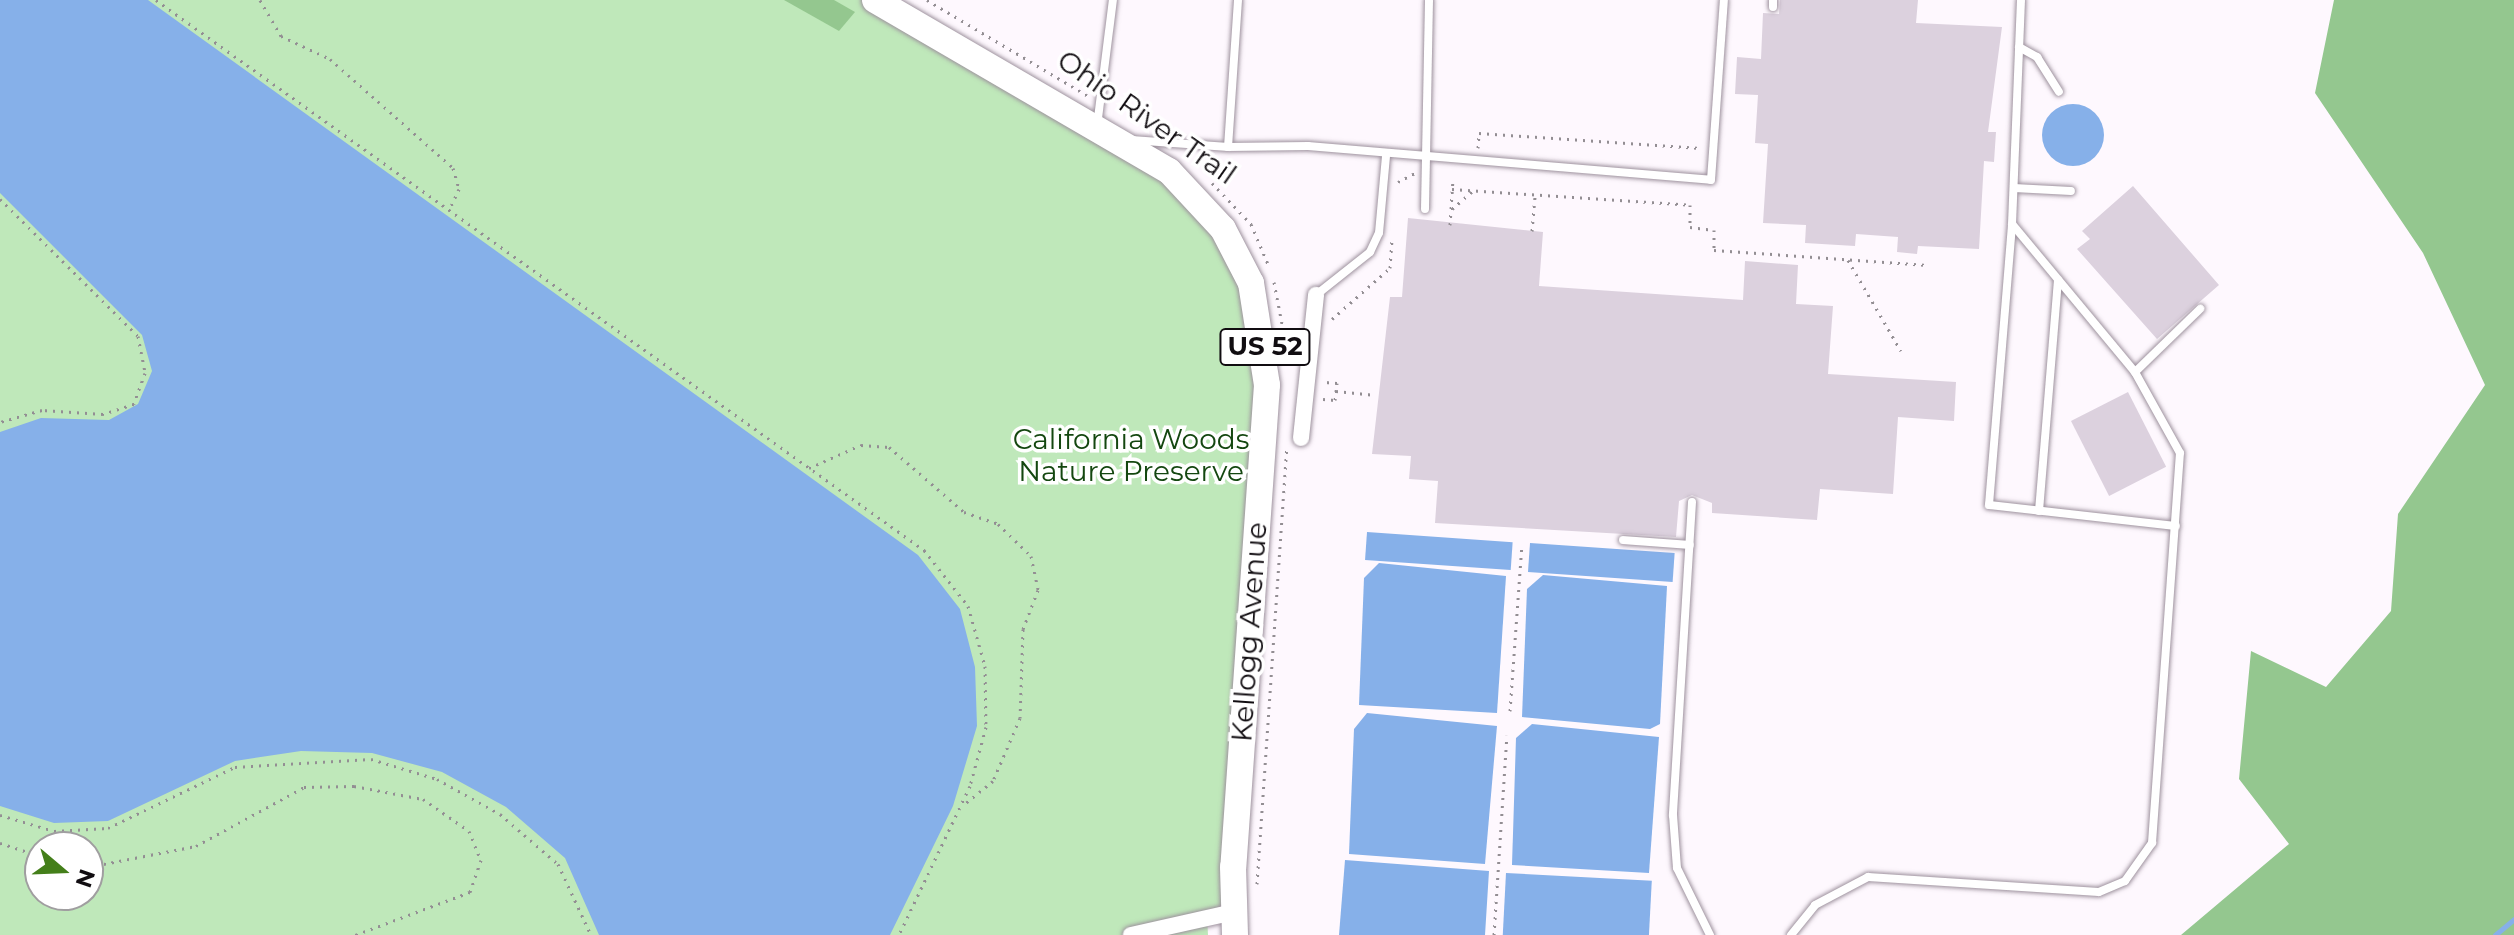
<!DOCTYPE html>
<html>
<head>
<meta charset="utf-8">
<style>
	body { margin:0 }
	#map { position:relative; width:2514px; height:935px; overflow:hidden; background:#fef8fe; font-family:Montserrat,sans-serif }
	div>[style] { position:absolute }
	.green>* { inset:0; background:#bfe8ba }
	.forest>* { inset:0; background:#94c78f }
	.water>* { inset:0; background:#86b0e9; transform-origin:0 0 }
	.round { border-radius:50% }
	.stream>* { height:5px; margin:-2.5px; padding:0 2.5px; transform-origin:2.5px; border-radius:2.5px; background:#86b0e9 }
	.building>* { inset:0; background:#dcd1de; transform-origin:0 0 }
	.path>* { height:3px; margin-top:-1.5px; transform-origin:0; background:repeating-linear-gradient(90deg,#938e93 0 2px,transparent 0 8px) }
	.roads { filter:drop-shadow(0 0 2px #9e929e) drop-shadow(0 0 2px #9e929e) }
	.lane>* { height:8px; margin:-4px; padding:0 4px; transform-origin:4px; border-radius:4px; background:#fff }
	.street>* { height:16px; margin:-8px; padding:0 8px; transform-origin:8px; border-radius:8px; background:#fff }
	.primary>* { height:26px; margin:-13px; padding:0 13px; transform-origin:13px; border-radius:13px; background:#fff }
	span { translate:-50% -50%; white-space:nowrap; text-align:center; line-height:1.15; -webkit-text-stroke:7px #fff; paint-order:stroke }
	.shield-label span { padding:2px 6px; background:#fff; border:2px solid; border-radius:6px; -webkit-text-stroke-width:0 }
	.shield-label { font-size:26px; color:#110d11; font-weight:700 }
	.street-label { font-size:28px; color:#110d11 }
	.park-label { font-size:28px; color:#144710 }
	.north { position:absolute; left:24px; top:831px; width:80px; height:80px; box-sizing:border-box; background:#fff; border:2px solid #a09ea0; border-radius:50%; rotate:109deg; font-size:22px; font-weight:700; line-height:32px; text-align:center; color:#110d11 }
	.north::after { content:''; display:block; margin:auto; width:28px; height:36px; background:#447f1a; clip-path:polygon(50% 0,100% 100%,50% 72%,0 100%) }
</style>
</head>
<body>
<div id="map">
	<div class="green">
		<i style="clip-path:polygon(evenodd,0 0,875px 0,1189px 189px,1261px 316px,1234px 912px,1207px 915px,1208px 935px,0 935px,0 0,40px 847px,88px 847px,88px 895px,40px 895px,40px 847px)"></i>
	</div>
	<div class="forest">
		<i style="clip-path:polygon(784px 0,834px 0,855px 12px,839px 31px)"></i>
		<i style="clip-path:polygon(2334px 0,2514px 0,2514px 935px,2181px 935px,2289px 844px,2239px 779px,2251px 651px,2326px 687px,2391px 611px,2398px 514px,2485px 385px,2423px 253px,2315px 93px)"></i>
	</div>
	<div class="water">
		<i style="clip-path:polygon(0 0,148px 0,918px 555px,960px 609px,975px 667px,977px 726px,953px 806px,890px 935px,599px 935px,565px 858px,506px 807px,442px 772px,372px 753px,301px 751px,235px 761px,108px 821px,54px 823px,0 806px,0 432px,41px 418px,109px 420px,138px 404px,152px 371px,142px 335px,0 193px)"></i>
		<i class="round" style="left:2042px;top:104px;width:62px;height:62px"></i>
		<i style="left:1367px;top:532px;width:146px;height:28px;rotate:4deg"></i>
		<i style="left:1530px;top:543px;width:145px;height:29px;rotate:4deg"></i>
		<i style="clip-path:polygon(1379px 563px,1506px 576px,1497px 713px,1359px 705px,1364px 578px)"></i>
		<i style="clip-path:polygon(1543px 575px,1667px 586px,1660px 724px,1650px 729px,1522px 717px,1527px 589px)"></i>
		<i style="clip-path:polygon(1367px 713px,1497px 726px,1485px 864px,1349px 854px,1354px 729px)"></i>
		<i style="clip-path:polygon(1532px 724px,1659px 737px,1649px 873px,1512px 865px,1516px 738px)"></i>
		<i style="clip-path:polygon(1345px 860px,1489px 871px,1485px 935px,1339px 935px)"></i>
		<i style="left:1506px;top:873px;width:146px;height:62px;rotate:3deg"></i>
	</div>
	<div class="stream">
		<i style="left:2495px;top:935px;width:25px;rotate:-40deg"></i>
	</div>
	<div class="building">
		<i style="clip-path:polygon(1780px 0,1918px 0,1916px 23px,2002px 27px,1988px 132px,1996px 132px,1994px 162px,1984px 161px,1979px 249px,1918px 246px,1917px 254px,1897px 252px,1898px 237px,1856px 234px,1855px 246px,1805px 243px,1806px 225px,1763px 223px,1768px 144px,1755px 143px,1758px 95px,1735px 94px,1737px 57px,1761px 59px,1763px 13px,1779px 14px)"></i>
		<i style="clip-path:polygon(2133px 186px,2219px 285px,2157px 339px,2077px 249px,2090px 239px,2082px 231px)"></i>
		<i style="clip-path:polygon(1408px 218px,1543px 232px,1539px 286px,1743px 300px,1745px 261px,1798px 265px,1796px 304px,1833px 306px,1828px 374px,1956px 382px,1954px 421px,1898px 417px,1893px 494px,1820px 489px,1817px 520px,1712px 513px,1712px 503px,1692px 495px,1679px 501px,1676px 537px,1435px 523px,1438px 481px,1409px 479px,1411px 456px,1372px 454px,1390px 297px,1402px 297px)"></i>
		<i style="left:2128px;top:392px;width:84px;height:64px;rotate:63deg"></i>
	</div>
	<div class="path">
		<i style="left:156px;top:0;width:945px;rotate:35.61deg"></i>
		<i style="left:924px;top:550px;width:71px;rotate:51.8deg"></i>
		<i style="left:968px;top:606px;width:62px;rotate:74.2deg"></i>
		<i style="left:985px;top:666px;width:61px;rotate:89.1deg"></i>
		<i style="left:986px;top:727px;width:61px;rotate:105.2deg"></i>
		<i style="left:970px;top:786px;width:165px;rotate:115.5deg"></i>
		<i style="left:260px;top:0;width:42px;rotate:59.7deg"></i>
		<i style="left:281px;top:36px;width:54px;rotate:25.1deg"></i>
		<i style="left:330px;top:59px;width:164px;rotate:41.5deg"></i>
		<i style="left:453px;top:168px;width:22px;rotate:74deg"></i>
		<i style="left:459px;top:189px;width:23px;rotate:115deg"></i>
		<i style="left:927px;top:0;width:187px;rotate:30.8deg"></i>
		<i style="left:1478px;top:148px;width:15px;rotate:-86deg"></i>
		<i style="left:1479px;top:133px;width:222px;rotate:3.9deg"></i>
		<i style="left:1398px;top:182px;width:19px;rotate:-28deg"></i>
		<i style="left:1212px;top:183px;width:57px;rotate:46.4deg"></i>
		<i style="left:1251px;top:224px;width:43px;rotate:67deg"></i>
		<i style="left:1452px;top:189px;width:239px;rotate:3.8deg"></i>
		<i style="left:1690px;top:205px;width:22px;rotate:90deg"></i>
		<i style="left:1690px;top:227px;width:24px;rotate:7deg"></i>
		<i style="left:1714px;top:230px;width:20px;rotate:90deg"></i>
		<i style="left:1714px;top:250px;width:214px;rotate:4deg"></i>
		<i style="left:0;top:199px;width:194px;rotate:44.8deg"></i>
		<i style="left:138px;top:336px;width:38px;rotate:79deg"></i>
		<i style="left:145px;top:373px;width:33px;rotate:110deg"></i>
		<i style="left:134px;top:404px;width:33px;rotate:162deg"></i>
		<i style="left:103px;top:414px;width:61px;rotate:-176.2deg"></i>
		<i style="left:42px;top:410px;width:44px;rotate:164.1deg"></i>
		<i style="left:1452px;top:209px;width:28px;rotate:-41deg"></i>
		<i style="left:1450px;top:225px;width:47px;rotate:-86.3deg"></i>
		<i style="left:1532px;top:231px;width:36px;rotate:-85deg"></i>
		<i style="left:1848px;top:260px;width:105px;rotate:59.8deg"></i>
		<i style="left:1274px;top:282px;width:85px;rotate:79.1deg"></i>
		<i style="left:1332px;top:319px;width:77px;rotate:-41.3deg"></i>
		<i style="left:1390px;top:268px;width:31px;rotate:-86deg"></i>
		<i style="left:1336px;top:391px;width:40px;rotate:5.7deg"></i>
		<i style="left:1323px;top:399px;width:12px;rotate:5deg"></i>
		<i style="left:1335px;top:400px;width:17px;rotate:-83deg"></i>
		<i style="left:1337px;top:383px;width:12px;rotate:-175deg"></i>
		<i style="left:809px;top:468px;width:57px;rotate:-23.9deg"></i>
		<i style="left:861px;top:445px;width:28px;rotate:4deg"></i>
		<i style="left:889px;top:447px;width:99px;rotate:40.9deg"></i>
		<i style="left:964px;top:512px;width:36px;rotate:19deg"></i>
		<i style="left:998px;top:524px;width:46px;rotate:44.1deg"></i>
		<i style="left:1031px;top:556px;width:35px;rotate:78deg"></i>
		<i style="left:1038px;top:590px;width:42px;rotate:111deg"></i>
		<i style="left:1023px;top:629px;width:89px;rotate:91.9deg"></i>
		<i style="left:1020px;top:718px;width:69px;rotate:113.2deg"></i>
		<i style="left:993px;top:781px;width:38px;rotate:141deg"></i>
		<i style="left:1510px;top:711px;width:166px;rotate:-85.9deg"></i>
		<i style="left:0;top:815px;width:56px;rotate:16.5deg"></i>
		<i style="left:54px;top:831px;width:54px;rotate:-3.2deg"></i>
		<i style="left:108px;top:828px;width:141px;rotate:-25.7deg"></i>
		<i style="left:235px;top:767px;width:136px;rotate:-3.4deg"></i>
		<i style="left:371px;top:759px;width:69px;rotate:16.9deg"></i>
		<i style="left:437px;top:779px;width:72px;rotate:29.1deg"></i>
		<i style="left:500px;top:814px;width:77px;rotate:40.8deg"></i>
		<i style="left:558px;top:864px;width:78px;rotate:65.1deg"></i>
		<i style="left:0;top:843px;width:42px;rotate:18deg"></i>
		<i style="left:88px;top:867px;width:110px;rotate:-11deg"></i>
		<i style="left:196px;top:846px;width:123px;rotate:-28.6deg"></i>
		<i style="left:304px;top:787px;width:50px;rotate:-1.1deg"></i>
		<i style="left:354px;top:786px;width:70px;rotate:10.7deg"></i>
		<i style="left:423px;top:799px;width:56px;rotate:34.8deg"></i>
		<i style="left:469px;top:831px;width:31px;rotate:68deg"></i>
		<i style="left:481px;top:860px;width:34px;rotate:109deg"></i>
		<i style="left:470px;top:892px;width:123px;rotate:159.5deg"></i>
		<i style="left:1257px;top:884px;width:437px;rotate:-86.1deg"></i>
		<i style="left:1494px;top:935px;width:200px;rotate:-86.3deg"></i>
	</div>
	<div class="roads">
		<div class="lane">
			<i style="left:1773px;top:7px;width:7px;rotate:-90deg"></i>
			<i style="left:2019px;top:47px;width:21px;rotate:29deg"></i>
			<i style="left:2037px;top:57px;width:41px;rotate:57.8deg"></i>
			<i style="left:1097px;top:126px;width:127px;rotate:-82.8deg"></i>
			<i style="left:1132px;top:140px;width:96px;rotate:4.2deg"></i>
			<i style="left:1228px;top:147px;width:147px;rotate:-86.1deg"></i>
			<i style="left:1228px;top:147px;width:80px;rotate:-0.7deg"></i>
			<i style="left:1308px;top:146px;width:404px;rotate:4.8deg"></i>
			<i style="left:1711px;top:180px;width:180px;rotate:-85.9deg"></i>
			<i style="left:2014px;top:188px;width:57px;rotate:3deg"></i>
			<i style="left:1425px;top:209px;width:209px;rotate:-88.9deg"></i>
			<i style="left:2012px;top:225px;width:281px;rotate:94.7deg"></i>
			<i style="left:1989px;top:505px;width:188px;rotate:6.4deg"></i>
			<i style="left:1316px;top:295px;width:69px;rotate:-38.5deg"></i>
			<i style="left:1370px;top:252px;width:21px;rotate:-65deg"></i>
			<i style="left:1379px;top:233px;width:77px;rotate:-84.8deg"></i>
			<i style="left:2135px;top:372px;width:91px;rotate:-44.1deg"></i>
			<i style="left:1692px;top:502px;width:314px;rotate:93.5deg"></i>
			<i style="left:1673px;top:815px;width:53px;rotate:85.7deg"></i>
			<i style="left:1677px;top:868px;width:75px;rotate:63.8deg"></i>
			<i style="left:2039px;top:511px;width:232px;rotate:-85.3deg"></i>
			<i style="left:1623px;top:540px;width:67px;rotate:4.3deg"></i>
			<i style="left:1791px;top:935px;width:38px;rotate:-51deg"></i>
			<i style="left:1815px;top:905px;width:60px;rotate:-27.8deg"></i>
			<i style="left:1868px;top:877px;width:231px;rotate:3.7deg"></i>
			<i style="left:2099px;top:892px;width:28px;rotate:-23deg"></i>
			<i style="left:2125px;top:881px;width:47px;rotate:-54.6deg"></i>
			<i style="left:2152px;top:843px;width:391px;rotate:-85.9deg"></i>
			<i style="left:2180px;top:453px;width:93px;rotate:-119.1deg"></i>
			<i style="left:2135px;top:372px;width:192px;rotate:-129.7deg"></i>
			<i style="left:2012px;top:224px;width:224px;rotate:-87.7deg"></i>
		</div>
		<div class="street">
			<i style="left:1301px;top:438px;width:144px;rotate:-84deg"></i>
			<i style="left:1131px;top:935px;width:106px;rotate:-12.6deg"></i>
		</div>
		<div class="primary">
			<i style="left:875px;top:0;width:340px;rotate:30.2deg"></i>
			<i style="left:1169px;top:171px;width:79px;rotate:47deg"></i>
			<i style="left:1223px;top:229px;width:61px;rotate:62.6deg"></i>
			<i style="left:1251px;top:283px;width:103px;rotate:81.1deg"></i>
			<i style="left:1267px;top:385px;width:483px;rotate:94deg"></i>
			<i style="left:1233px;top:867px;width:68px;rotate:88.3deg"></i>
		</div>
	</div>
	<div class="shield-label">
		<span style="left:1265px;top:347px">US 52</span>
	</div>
	<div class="street-label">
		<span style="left:1147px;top:117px;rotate:35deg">Ohio River Trail</span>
		<span style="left:1249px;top:632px;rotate:-86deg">Kellogg Avenue</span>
	</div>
	<div class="park-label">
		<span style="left:1131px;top:455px">California Woods<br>Nature Preserve</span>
	</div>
	<div class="north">N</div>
</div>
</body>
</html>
